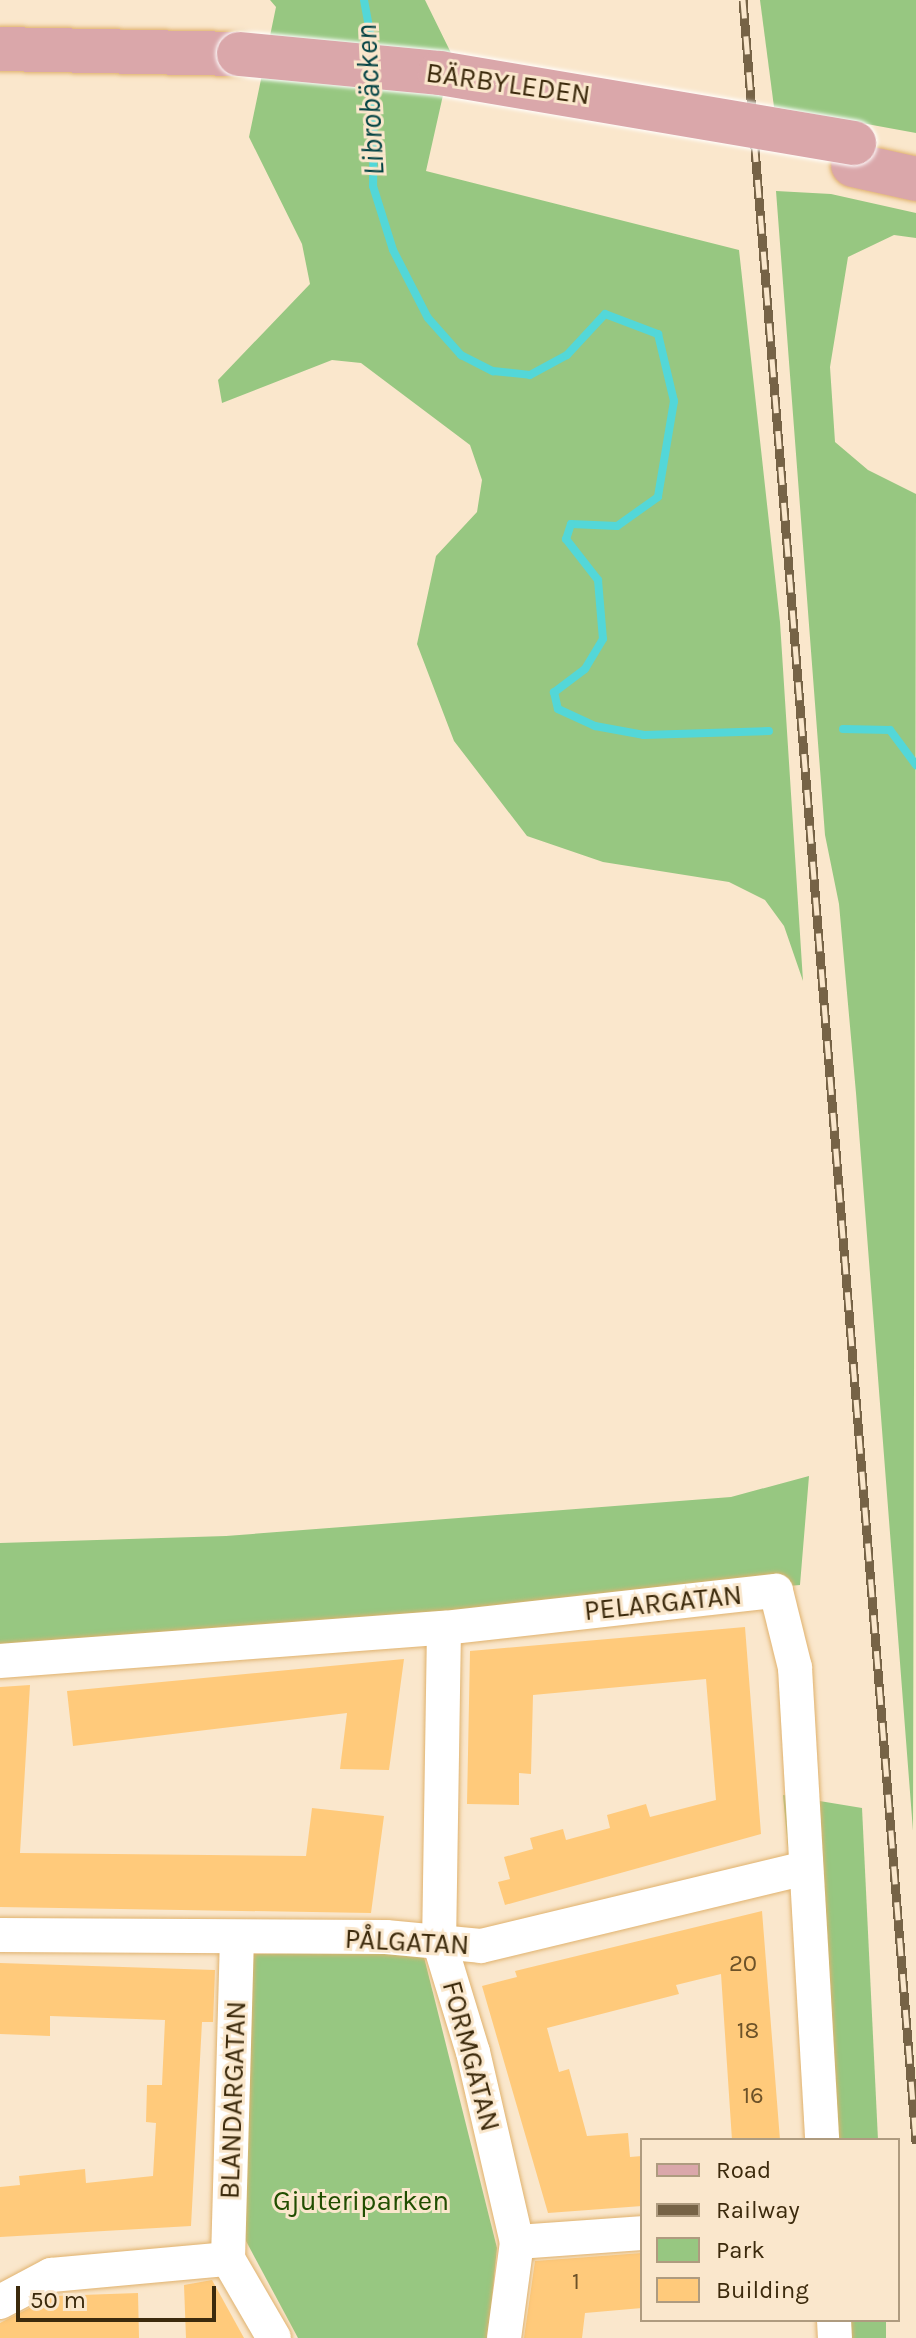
<!DOCTYPE html>
<html>
<head>
<meta charset="utf-8">
<style>
	body { margin:0 }
	#map { position:relative; width:916px; height:2338px; overflow:hidden; background:#fae7cc; font-family:Karla,sans-serif }
	div>[style] { position:absolute }
	.green>* { inset:0; background:#97c781; transform-origin:0 0 }
	.stream>* { height:8px; margin:-4px; padding:0 4px; transform-origin:4px; border-radius:4px; background:#53d7d8 }
	.building>* { inset:0; background:#ffca7b }
	.roads { filter:drop-shadow(0 0 2px #e0b26e) drop-shadow(0 0 2px #e0b26e) }
	.minor>* { height:34px; margin:-17px; padding:0 17px; transform-origin:17px; border-radius:17px; background:#fff }
	.major>* { height:44px; margin:-22px; padding:0 22px; transform-origin:22px; border-radius:22px; background:#daa7aa }
	.rail>* { height:9px; margin-top:-4.5px; transform-origin:0; background:repeating-linear-gradient(90deg,#fae7cc 0 18px,#766346 0 36px); box-sizing:border-box; border-block:2px solid #766346 }
	.bridges { filter:drop-shadow(0 0 2px #fff) drop-shadow(0 0 2px #fff) }
	.major-bridge>* { height:44px; margin:-22px; padding:0 22px; transform-origin:22px; border-radius:22px; background:#daa7aa }
	span { translate:-50% -50%; white-space:nowrap; text-align:center; line-height:1.15; -webkit-text-stroke:6px #fae7cc; paint-order:stroke }
	.number-label { font-size:24px; color:#6d5228 }
	.number-label span { -webkit-text-stroke-width:0 }
	.street-label { font-size:28px; color:#3c2a0c }
	.park-label { font-size:28px; color:#214e00 }
	.water-label { font-size:30px; color:#044344; font-style:italic }
	.legend { position:absolute; left:640px; top:2138px; width:260px; height:184px; box-sizing:border-box; background:#fae7cc; border:2px solid #ae9b7f; margin:0; padding:10px 14px; list-style:none; font-size:24px; color:#3c2a0c }
	.legend li { display:flex; align-items:center; gap:16px; height:40px }
	.legend b { width:40px; border:2px solid #ae9b7f }
	.scale { position:absolute; left:16px; top:2286px; width:200px; height:36px; box-sizing:border-box; border:4px solid #3c2a0c; border-top:0; padding-left:10px; font-size:24px; line-height:28px; white-space:nowrap; color:#3c2a0c; -webkit-text-stroke:6px #fae7cc; paint-order:stroke }
</style>
</head>
<body>
<div id="map">
	<div class="green">
		<i style="clip-path:polygon(270px 0,425px 0,452px 55px,426px 171px,739px 250px,780px 622px,803px 981px,784px 926px,765px 900px,729px 882px,603px 862px,527px 836px,454px 741px,417px 644px,436px 556px,477px 512px,482px 480px,470px 445px,361px 363px,332px 360px,222px 403px,218px 380px,310px 284px,302px 244px,249px 137px,276px 7px)"></i>
		<i style="clip-path:polygon(760px 0,916px 0,916px 133px,774px 107px)"></i>
		<i style="clip-path:polygon(776px 191px,831px 194px,916px 213px,916px 238px,894px 235px,848px 257px,830px 367px,835px 442px,868px 470px,916px 494px,913px 1831px,856px 1093px,839px 904px,825px 835px)"></i>
		<i style="clip-path:polygon(809px 1476px,800px 1585px,0 1654px,0 1543px,226px 1536px,731px 1497px)"></i>
		<i style="clip-path:polygon(783px 1795px,862px 1808px,878px 2140px,816px 2140px)"></i>
		<i style="clip-path:polygon(422px 1949px,497px 2248px,488px 2338px,298px 2338px,239px 2228px,250px 1954px)"></i>
		<i style="left:834px;top:2320px;width:52px;height:18px"></i>
	</div>
	<div class="stream">
		<i style="left:364px;top:0;width:55px;rotate:79.5deg"></i>
		<i style="left:374px;top:80px;width:106px;rotate:90.5deg"></i>
		<i style="left:373px;top:186px;width:67px;rotate:72.6deg"></i>
		<i style="left:393px;top:250px;width:76px;rotate:62.8deg"></i>
		<i style="left:428px;top:318px;width:50px;rotate:48.3deg"></i>
		<i style="left:461px;top:355px;width:36px;rotate:27deg"></i>
		<i style="left:493px;top:371px;width:37px;rotate:6deg"></i>
		<i style="left:530px;top:375px;width:42px;rotate:-28.4deg"></i>
		<i style="left:567px;top:355px;width:56px;rotate:-47.2deg"></i>
		<i style="left:605px;top:314px;width:57px;rotate:20.7deg"></i>
		<i style="left:658px;top:334px;width:69px;rotate:76.6deg"></i>
		<i style="left:674px;top:401px;width:97px;rotate:99.5deg"></i>
		<i style="left:658px;top:497px;width:50px;rotate:144.7deg"></i>
		<i style="left:617px;top:526px;width:46px;rotate:-177.5deg"></i>
		<i style="left:571px;top:524px;width:16px;rotate:108deg"></i>
		<i style="left:566px;top:539px;width:52px;rotate:52deg"></i>
		<i style="left:598px;top:580px;width:59px;rotate:85.2deg"></i>
		<i style="left:603px;top:639px;width:35px;rotate:121deg"></i>
		<i style="left:585px;top:669px;width:39px;rotate:143deg"></i>
		<i style="left:554px;top:692px;width:17px;rotate:77deg"></i>
		<i style="left:558px;top:709px;width:41px;rotate:24.7deg"></i>
		<i style="left:595px;top:726px;width:50px;rotate:10.4deg"></i>
		<i style="left:644px;top:735px;width:125px;rotate:-1.8deg"></i>
		<i style="left:843px;top:729px;width:47px;rotate:1.2deg"></i>
		<i style="left:890px;top:730px;width:44px;rotate:53.4deg"></i>
	</div>
	<div class="building">
		<i style="clip-path:polygon(745px 1627px,761px 1834px,505px 1905px,498px 1882px,510px 1879px,504px 1857px,533px 1849px,530px 1838px,563px 1829px,566px 1840px,610px 1828px,607px 1815px,646px 1804px,650px 1817px,716px 1800px,706px 1679px,533px 1695px,531px 1774px,519px 1773px,519px 1805px,467px 1804px,470px 1651px)"></i>
		<i style="clip-path:polygon(404px 1659px,389px 1770px,340px 1769px,347px 1713px,73px 1746px,67px 1691px)"></i>
		<i style="clip-path:polygon(30px 1685px,20px 1853px,306px 1856px,312px 1808px,384px 1816px,371px 1913px,0 1907px,0 1687px)"></i>
		<i style="clip-path:polygon(762px 1911px,780px 2140px,732px 2140px,721px 1974px,676px 1985px,679px 1994px,547px 2028px,559px 2072px,569px 2069px,587px 2136px,628px 2133px,630px 2157px,642px 2156px,642px 2206px,548px 2213px,482px 1986px,517px 1977px,515px 1971px)"></i>
		<i style="clip-path:polygon(0 1963px,215px 1970px,213px 2022px,202px 2022px,191px 2226px,0 2237px,0 2187px,20px 2185px,19px 2176px,85px 2169px,86px 2183px,153px 2176px,156px 2123px,146px 2122px,147px 2085px,162px 2085px,165px 2020px,50px 2016px,50px 2036px,0 2034px)"></i>
		<i style="clip-path:polygon(642px 2253px,642px 2308px,585px 2313px,582px 2338px,524px 2338px,535px 2261px)"></i>
		<i style="clip-path:polygon(212px 2280px,244px 2338px,186px 2338px,184px 2285px)"></i>
		<i style="clip-path:polygon(138px 2293px,139px 2338px,0 2338px,0 2323px,53px 2296px)"></i>
	</div>
	<div class="roads">
		<div class="minor">
			<i style="left:444px;top:1628px;width:313px;rotate:90.9deg"></i>
			<i style="left:439px;top:1941px;width:116px;rotate:73deg"></i>
			<i style="left:473px;top:2052px;width:195px;rotate:77deg"></i>
			<i style="left:517px;top:2242px;width:97px;rotate:97.7deg"></i>
			<i style="left:0;top:1661px;width:445px;rotate:-4.3deg"></i>
			<i style="left:444px;top:1628px;width:334px;rotate:-6.4deg"></i>
			<i style="left:776px;top:1591px;width:79px;rotate:76.1deg"></i>
			<i style="left:795px;top:1668px;width:473px;rotate:86.7deg"></i>
			<i style="left:0;top:1935px;width:386px;rotate:0.3deg"></i>
			<i style="left:386px;top:1937px;width:95px;rotate:5.4deg"></i>
			<i style="left:481px;top:1946px;width:333px;rotate:-13.5deg"></i>
			<i style="left:517px;top:2242px;width:125px;rotate:-4.1deg"></i>
			<i style="left:228px;top:2259px;width:318px;rotate:-88.4deg"></i>
			<i style="left:228px;top:2259px;width:91px;rotate:59.8deg"></i>
			<i style="left:0;top:2302px;width:58px;rotate:-27.9deg"></i>
			<i style="left:51px;top:2275px;width:178px;rotate:-5.2deg"></i>
			<i style="left:834px;top:2320px;width:18px;rotate:87deg"></i>
		</div>
		<div class="major">
			<i style="left:0;top:49px;width:239px;rotate:1.2deg"></i>
			<i style="left:853px;top:165px;width:65px;rotate:12.5deg"></i>
		</div>
	</div>
	<div class="rail">
		<i style="left:743px;top:0;width:2150px;rotate:85.38deg"></i>
	</div>
	<div class="bridges">
		<div class="major-bridge">
			<i style="left:239px;top:54px;width:202px;rotate:5.4deg"></i>
			<i style="left:440px;top:73px;width:420px;rotate:9.6deg"></i>
		</div>
	</div>
	<div class="number-label">
		<span style="left:743px;top:1964px">20</span>
		<span style="left:748px;top:2031px">18</span>
		<span style="left:753px;top:2096px">16</span>
		<span style="left:576px;top:2282px">1</span>
	</div>
	<div class="street-label">
		<span style="left:508px;top:84px;rotate:8deg">BÄRBYLEDEN</span>
		<span style="left:663px;top:1603px;rotate:-6deg">PELARGATAN</span>
		<span style="left:407px;top:1942px;rotate:3deg">PÅLGATAN</span>
		<span style="left:471px;top:2056px;rotate:75deg">FORMGATAN</span>
		<span style="left:233px;top:2100px;rotate:-88deg">BLANDARGATAN</span>
	</div>
	<div class="park-label">
		<span style="left:361px;top:2201px">Gjuteriparken</span>
	</div>
	<div class="water-label">
		<span style="left:370px;top:100px;rotate:-93deg">Librobäcken</span>
	</div>
	<ul class="legend">
	<li><b style="height:10px;background:#daa7aa"></b>Road</li>
	<li><b style="height:10px;background:#766346"></b>Railway</li>
	<li><b style="height:22px;background:#97c781"></b>Park</li>
	<li><b style="height:22px;background:#ffca7b"></b>Building</li>
	</ul>
	<div class="scale">50 m</div>
</div>
</body>
</html>
